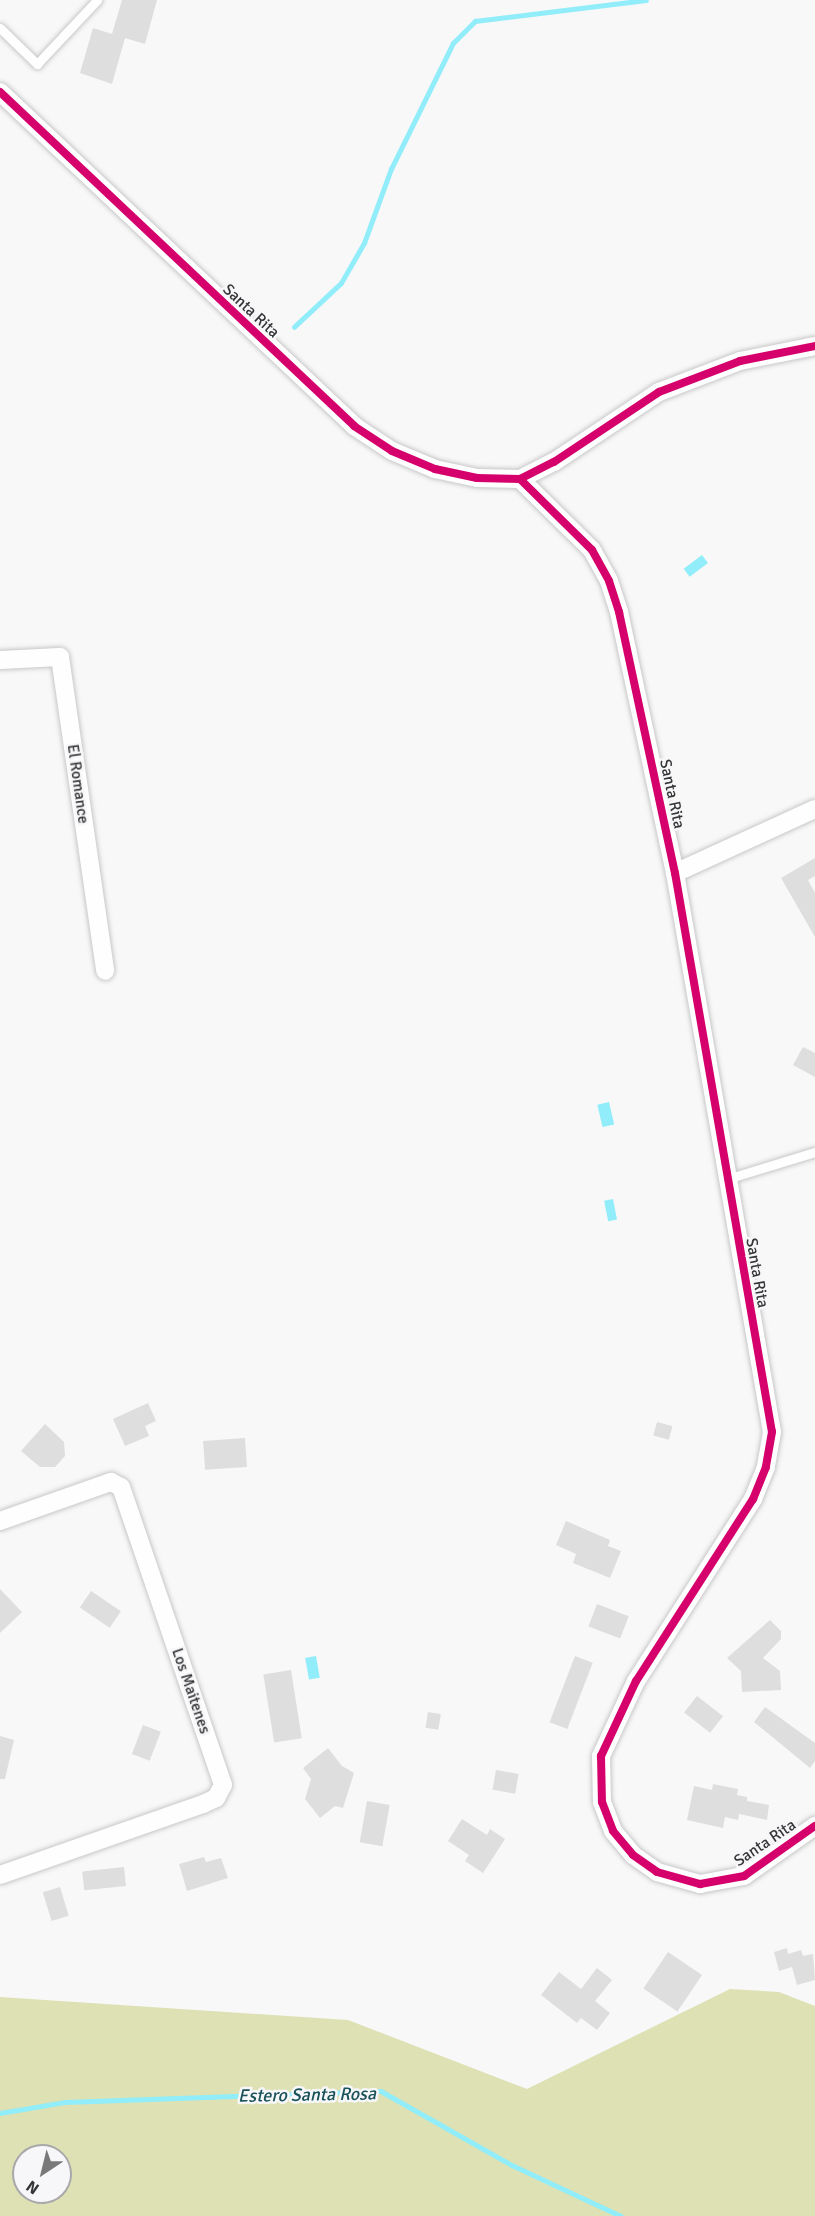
<!DOCTYPE html>
<html>
<head>
<meta charset="utf-8">
<style>
	body { margin:0 }
	#map { position:relative; width:815px; height:2216px; overflow:hidden; background:#f8f8f8; font-family:Signika,sans-serif }
	div>[style] { position:absolute }
	.green>* { inset:0; background:#dde1b4 }
	.water>* { inset:0; background:#91edf9; transform-origin:0 0 }
	.stream>* { height:4.5px; margin:-2.25px; padding:0 2.25px; transform-origin:2.25px; border-radius:2.25px; background:#91edf9 }
	.building>* { inset:0; background:#dedede; transform-origin:0 0 }
	.roads { filter:drop-shadow(0 0 2px #c8c8c8) drop-shadow(0 0 2px #c8c8c8) }
	.lane>* { height:9px; margin:-4.5px; padding:0 4.5px; transform-origin:4.5px; border-radius:4.5px; background:#fefefe }
	.street>* { height:18px; margin:-9px; padding:0 9px; transform-origin:9px; border-radius:9px; background:#fefefe }
	.cycleway>* { height:8px; margin:-4px; padding:0 4px; transform-origin:4px; border-radius:4px; background:#d6006c }
	span { translate:-50% -50%; white-space:nowrap; text-align:center; line-height:1.15; -webkit-text-stroke:5px #f7f7f9; paint-order:stroke }
	.street-label { font-size:16px; color:#343535 }
	.water-label { font-size:18px; color:#195259; font-style:italic }
	.north { position:absolute; left:12px; top:2144px; width:60px; height:60px; box-sizing:border-box; background:#f7f7f9; border:2px solid #a9a9ab; border-radius:50%; rotate:215deg; font-size:16px; font-weight:700; line-height:24px; text-align:center; color:#343535 }
	.north::after { content:''; display:block; margin:auto; width:21px; height:27px; background:#797979; clip-path:polygon(50% 0,100% 100%,50% 72%,0 100%) }
</style>
</head>
<body>
<div id="map">
	<div class="green">
		<i style="clip-path:polygon(evenodd,730px 1989px,779px 1992px,815px 2006px,815px 2216px,0 2216px,0 1997px,348px 2020px,527px 2089px,730px 1989px,24px 2156px,60px 2156px,60px 2192px,24px 2192px,24px 2156px)"></i>
	</div>
	<div class="water">
		<i style="left:702px;top:555px;width:10px;height:23px;rotate:53deg"></i>
		<i style="left:609px;top:1102px;width:23px;height:12px;rotate:77deg"></i>
		<i style="left:613px;top:1199px;width:21px;height:9px;rotate:79deg"></i>
		<i style="left:316px;top:1656px;width:22px;height:11px;rotate:80deg"></i>
	</div>
	<div class="stream">
		<i style="left:294px;top:327px;width:64px;rotate:-43.1deg"></i>
		<i style="left:341px;top:283px;width:46px;rotate:-60.1deg"></i>
		<i style="left:364px;top:243px;width:79px;rotate:-70deg"></i>
		<i style="left:391px;top:169px;width:140px;rotate:-63.8deg"></i>
		<i style="left:453px;top:43px;width:31px;rotate:-45deg"></i>
		<i style="left:475px;top:21px;width:172px;rotate:-7deg"></i>
		<i style="left:0;top:2113px;width:66px;rotate:-9.6deg"></i>
		<i style="left:65px;top:2102px;width:316px;rotate:-2deg"></i>
		<i style="left:381px;top:2091px;width:150px;rotate:29.5deg"></i>
		<i style="left:512px;top:2165px;width:120px;rotate:25.1deg"></i>
	</div>
	<div class="building">
		<i style="clip-path:polygon(122px 0,157px 0,145px 44px,125px 38px,112px 84px,80px 73px,93px 28px,112px 34px)"></i>
		<i style="clip-path:polygon(815px 858px,815px 876px,808px 880px,815px 893px,815px 937px,781px 878px)"></i>
		<i style="clip-path:polygon(803px 1047px,815px 1053px,815px 1077px,793px 1065px)"></i>
		<i style="clip-path:polygon(148px 1403px,156px 1421px,145px 1426px,149px 1436px,125px 1446px,113px 1419px)"></i>
		<i style="left:657px;top:1422px;width:16px;height:14px;rotate:15deg"></i>
		<i style="clip-path:polygon(45px 1424px,64px 1442px,65px 1456px,55px 1467px,40px 1467px,21px 1451px)"></i>
		<i style="left:245px;top:1438px;width:29px;height:42px;rotate:86deg"></i>
		<i style="clip-path:polygon(566px 1521px,610px 1540px,608px 1546px,621px 1551px,610px 1578px,573px 1563px,576px 1554px,556px 1545px)"></i>
		<i style="clip-path:polygon(0 1589px,22px 1612px,0 1633px)"></i>
		<i style="left:91px;top:1591px;width:36px;height:20px;rotate:34deg"></i>
		<i style="left:597px;top:1604px;width:34px;height:24px;rotate:21deg"></i>
		<i style="clip-path:polygon(770px 1620px,781px 1631px,781px 1639px,763px 1658px,780px 1671px,781px 1690px,742px 1692px,741px 1671px,727px 1658px)"></i>
		<i style="left:575px;top:1656px;width:19px;height:71px;rotate:21deg"></i>
		<i style="left:291px;top:1670px;width:69px;height:28px;rotate:81deg"></i>
		<i style="left:697px;top:1696px;width:33px;height:21px;rotate:38deg"></i>
		<i style="clip-path:polygon(765px 1707px,815px 1743px,815px 1761px,810px 1768px,754px 1722px)"></i>
		<i style="left:428px;top:1712px;width:13px;height:16px;rotate:9deg"></i>
		<i style="left:143px;top:1725px;width:19px;height:31px;rotate:21deg"></i>
		<i style="clip-path:polygon(0 1736px,14px 1740px,5px 1779px,0 1779px)"></i>
		<i style="clip-path:polygon(328px 1748px,342px 1766px,354px 1773px,343px 1808px,335px 1806px,320px 1818px,305px 1799px,311px 1779px,303px 1768px)"></i>
		<i style="left:496px;top:1770px;width:23px;height:20px;rotate:10deg"></i>
		<i style="clip-path:polygon(713px 1784px,738px 1789px,737px 1795px,747px 1797px,747px 1801px,769px 1805px,767px 1820px,739px 1814px,738px 1820px,725px 1817px,723px 1828px,687px 1820px,694px 1786px,712px 1790px)"></i>
		<i style="left:367px;top:1801px;width:23px;height:42px;rotate:10deg"></i>
		<i style="clip-path:polygon(462px 1819px,487px 1835px,490px 1829px,505px 1839px,483px 1873px,465px 1861px,469px 1855px,448px 1841px)"></i>
		<i style="clip-path:polygon(204px 1857px,206px 1862px,221px 1858px,228px 1878px,187px 1891px,179px 1864px)"></i>
		<i style="left:124px;top:1867px;width:19px;height:42px;rotate:84deg"></i>
		<i style="left:60px;top:1887px;width:30px;height:18px;rotate:73deg"></i>
		<i style="clip-path:polygon(787px 1948px,788px 1954px,801px 1950px,803px 1956px,813px 1954px,815px 1980px,797px 1985px,792px 1967px,779px 1971px,774px 1952px)"></i>
		<i style="left:668px;top:1952px;width:41px;height:44px;rotate:34deg"></i>
		<i style="clip-path:polygon(597px 1968px,612px 1980px,595px 2001px,610px 2013px,597px 2030px,581px 2018px,577px 2023px,541px 1995px,559px 1972px,581px 1989px)"></i>
	</div>
	<div class="roads">
		<div class="lane">
			<i style="left:0;top:28px;width:52px;rotate:44.2deg"></i>
			<i style="left:37px;top:64px;width:88px;rotate:-46.8deg"></i>
			<i style="left:727px;top:1179px;width:92px;rotate:-17.1deg"></i>
		</div>
		<div class="street">
			<i style="left:0;top:92px;width:487px;rotate:43.3deg"></i>
			<i style="left:354px;top:426px;width:45px;rotate:33.3deg"></i>
			<i style="left:392px;top:451px;width:47px;rotate:22.7deg"></i>
			<i style="left:435px;top:469px;width:43px;rotate:12.1deg"></i>
			<i style="left:477px;top:478px;width:43px;rotate:1.3deg"></i>
			<i style="left:520px;top:479px;width:38px;rotate:-27deg"></i>
			<i style="left:554px;top:462px;width:126px;rotate:-33.7deg"></i>
			<i style="left:659px;top:392px;width:87px;rotate:-20.9deg"></i>
			<i style="left:740px;top:361px;width:76px;rotate:-11.3deg"></i>
			<i style="left:520px;top:479px;width:101px;rotate:44.6deg"></i>
			<i style="left:592px;top:550px;width:35px;rotate:61deg"></i>
			<i style="left:609px;top:581px;width:33px;rotate:72deg"></i>
			<i style="left:619px;top:612px;width:267px;rotate:77.9deg"></i>
			<i style="left:675px;top:873px;width:567px;rotate:80.16deg"></i>
			<i style="left:772px;top:1432px;width:36px;rotate:100deg"></i>
			<i style="left:766px;top:1467px;width:35px;rotate:112deg"></i>
			<i style="left:753px;top:1499px;width:216px;rotate:122.7deg"></i>
			<i style="left:636px;top:1681px;width:83px;rotate:115deg"></i>
			<i style="left:601px;top:1756px;width:46px;rotate:88.8deg"></i>
			<i style="left:602px;top:1802px;width:31px;rotate:69deg"></i>
			<i style="left:613px;top:1831px;width:31px;rotate:50deg"></i>
			<i style="left:633px;top:1855px;width:29px;rotate:35deg"></i>
			<i style="left:657px;top:1872px;width:45px;rotate:15.6deg"></i>
			<i style="left:700px;top:1884px;width:45px;rotate:-10.3deg"></i>
			<i style="left:744px;top:1876px;width:87px;rotate:-35.2deg"></i>
			<i style="left:0;top:660px;width:60px;rotate:-2.9deg"></i>
			<i style="left:60px;top:657px;width:317px;rotate:81.8deg"></i>
			<i style="left:675px;top:873px;width:154px;rotate:-24.6deg"></i>
			<i style="left:0;top:1521px;width:118px;rotate:-19.4deg"></i>
			<i style="left:111px;top:1482px;width:11px;rotate:27deg"></i>
			<i style="left:121px;top:1487px;width:315px;rotate:71.1deg"></i>
			<i style="left:223px;top:1785px;width:15px;rotate:118deg"></i>
			<i style="left:216px;top:1798px;width:14px;rotate:155deg"></i>
			<i style="left:203px;top:1804px;width:215px;rotate:160.7deg"></i>
		</div>
	</div>
	<div class="cycleway">
		<i style="left:0;top:92px;width:487px;rotate:43.3deg"></i>
		<i style="left:354px;top:426px;width:45px;rotate:33.3deg"></i>
		<i style="left:392px;top:451px;width:47px;rotate:22.7deg"></i>
		<i style="left:435px;top:469px;width:43px;rotate:12.1deg"></i>
		<i style="left:477px;top:478px;width:43px;rotate:1.3deg"></i>
		<i style="left:520px;top:479px;width:38px;rotate:-27deg"></i>
		<i style="left:554px;top:462px;width:126px;rotate:-33.7deg"></i>
		<i style="left:659px;top:392px;width:87px;rotate:-20.9deg"></i>
		<i style="left:740px;top:361px;width:76px;rotate:-11.3deg"></i>
		<i style="left:520px;top:479px;width:101px;rotate:44.6deg"></i>
		<i style="left:592px;top:550px;width:35px;rotate:61deg"></i>
		<i style="left:609px;top:581px;width:33px;rotate:72deg"></i>
		<i style="left:619px;top:612px;width:267px;rotate:77.9deg"></i>
		<i style="left:675px;top:873px;width:567px;rotate:80.16deg"></i>
		<i style="left:772px;top:1432px;width:36px;rotate:100deg"></i>
		<i style="left:766px;top:1467px;width:35px;rotate:112deg"></i>
		<i style="left:753px;top:1499px;width:216px;rotate:122.7deg"></i>
		<i style="left:636px;top:1681px;width:83px;rotate:115deg"></i>
		<i style="left:601px;top:1756px;width:46px;rotate:88.8deg"></i>
		<i style="left:602px;top:1802px;width:31px;rotate:69deg"></i>
		<i style="left:613px;top:1831px;width:31px;rotate:50deg"></i>
		<i style="left:633px;top:1855px;width:29px;rotate:35deg"></i>
		<i style="left:657px;top:1872px;width:45px;rotate:15.6deg"></i>
		<i style="left:700px;top:1884px;width:45px;rotate:-10.3deg"></i>
		<i style="left:744px;top:1876px;width:87px;rotate:-35.2deg"></i>
	</div>
	<div class="street-label">
		<span style="left:251px;top:311px;rotate:43deg">Santa Rita</span>
		<span style="left:78px;top:784px;rotate:82deg">El Romance</span>
		<span style="left:672px;top:794px;rotate:78deg">Santa Rita</span>
		<span style="left:757px;top:1273px;rotate:80deg">Santa Rita</span>
		<span style="left:191px;top:1691px;rotate:71deg">Los Maitenes</span>
		<span style="left:765px;top:1843px;rotate:-34deg">Santa Rita</span>
	</div>
	<div class="water-label">
		<span style="left:307px;top:2095px;rotate:-1deg">Estero Santa Rosa</span>
	</div>
	<div class="north">N</div>
</div>
</body>
</html>
